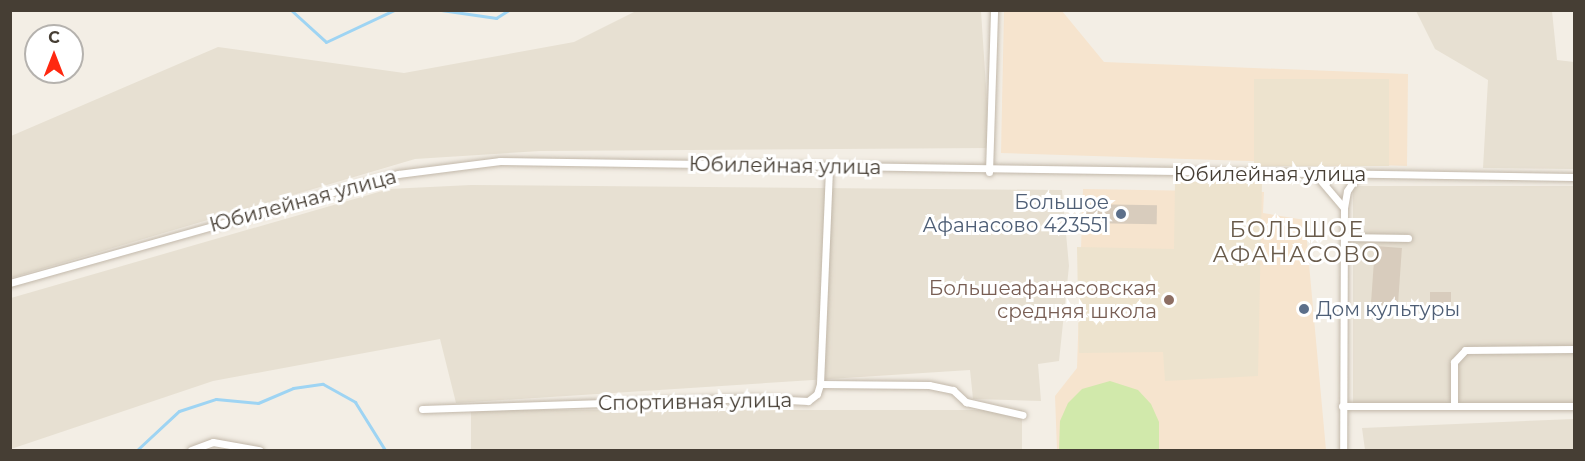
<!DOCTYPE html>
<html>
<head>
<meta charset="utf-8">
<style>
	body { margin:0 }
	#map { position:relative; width:1585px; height:461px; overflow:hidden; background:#f3eee5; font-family:Montserrat,sans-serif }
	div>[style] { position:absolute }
	.residential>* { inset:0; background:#e7e0d2; transform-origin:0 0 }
	.commercial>* { inset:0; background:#f6e4ce }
	.education>* { inset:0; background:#ede3ce; transform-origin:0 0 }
	.green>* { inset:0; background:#d1e9ab }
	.stream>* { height:3px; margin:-1.5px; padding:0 1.5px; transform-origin:1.5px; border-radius:1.5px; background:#9ed4f3 }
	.building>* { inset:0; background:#d8ccbd; transform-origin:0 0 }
	.roads { filter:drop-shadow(0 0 2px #c2b8aa) drop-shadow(0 0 2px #c2b8aa) }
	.street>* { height:7px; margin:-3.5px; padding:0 3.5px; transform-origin:3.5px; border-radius:3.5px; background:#fff }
	.dots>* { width:16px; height:16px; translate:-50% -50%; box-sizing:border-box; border:3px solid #fff; border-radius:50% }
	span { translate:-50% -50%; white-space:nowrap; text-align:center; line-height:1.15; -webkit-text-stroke:6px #fff; paint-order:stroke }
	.street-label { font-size:20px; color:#463e34 }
	.service-label { font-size:20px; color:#4e5e75 }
	.right { translate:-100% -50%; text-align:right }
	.left { translate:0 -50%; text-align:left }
	.education-label { font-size:20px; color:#785e54 }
	.quarter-label { font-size:22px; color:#695b4b; letter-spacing:1.5px }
	.frame { position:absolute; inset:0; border:12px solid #463e34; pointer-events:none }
	.north { position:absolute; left:24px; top:24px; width:60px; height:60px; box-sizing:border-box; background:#fff; border:2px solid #b5b2ae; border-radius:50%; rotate:0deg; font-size:16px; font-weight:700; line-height:24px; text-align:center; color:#463e34 }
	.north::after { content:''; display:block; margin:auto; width:21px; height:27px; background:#ff2810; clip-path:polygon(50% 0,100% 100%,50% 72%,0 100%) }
</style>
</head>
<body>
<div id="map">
	<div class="residential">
		<i style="clip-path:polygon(636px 11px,981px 11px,990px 148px,540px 151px,415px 159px,11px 278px,11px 136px,218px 47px,404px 73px,574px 42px)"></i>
		<i style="clip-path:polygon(1416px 11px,1552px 11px,1557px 60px,1574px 62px,1574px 169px,1483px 168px,1488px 80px,1435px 49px)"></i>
		<i style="clip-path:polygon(471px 185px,1062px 190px,1069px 266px,1059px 361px,1038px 364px,1041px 401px,973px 399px,970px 370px,456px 403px,440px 339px,213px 381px,11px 449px,11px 298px,389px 189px)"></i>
		<i style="left:1353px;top:186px;width:221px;height:220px"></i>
		<i style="left:471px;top:410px;width:551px;height:40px"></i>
		<i style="clip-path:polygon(1574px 419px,1574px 450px,1365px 450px,1362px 428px)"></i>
	</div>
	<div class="commercial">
		<i style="clip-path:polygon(1004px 11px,1062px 11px,1104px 62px,1408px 74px,1407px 166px,1001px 153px)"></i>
		<i style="clip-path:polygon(1083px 189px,1264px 192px,1263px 213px,1305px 220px,1326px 450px,1057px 450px,1055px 396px,1077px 368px)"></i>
	</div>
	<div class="education">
		<i style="left:1254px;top:79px;width:135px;height:87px"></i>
		<i style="clip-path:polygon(1175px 182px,1262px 182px,1258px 376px,1165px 381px,1163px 352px,1079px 353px,1077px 247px,1174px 249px)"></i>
	</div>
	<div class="green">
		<i style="clip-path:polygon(1110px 381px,1138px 390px,1151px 404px,1159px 422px,1159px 450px,1059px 450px,1060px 421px,1068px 403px,1082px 389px)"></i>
	</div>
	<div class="stream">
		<i style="left:291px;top:10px;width:47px;rotate:42.4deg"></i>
		<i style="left:326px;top:42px;width:75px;rotate:-25.2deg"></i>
		<i style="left:441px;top:10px;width:56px;rotate:8.3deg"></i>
		<i style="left:496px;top:18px;width:15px;rotate:-32deg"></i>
		<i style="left:137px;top:450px;width:57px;rotate:-42.9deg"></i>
		<i style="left:179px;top:411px;width:39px;rotate:-18deg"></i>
		<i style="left:216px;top:399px;width:42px;rotate:5.4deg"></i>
		<i style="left:258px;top:403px;width:38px;rotate:-23deg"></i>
		<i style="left:293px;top:388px;width:30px;rotate:-8deg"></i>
		<i style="left:323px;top:384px;width:37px;rotate:29deg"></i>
		<i style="left:355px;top:402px;width:57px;rotate:58deg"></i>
	</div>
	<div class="building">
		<i style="left:1085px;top:204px;width:72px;height:19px;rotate:1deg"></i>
		<i style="left:1375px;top:246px;width:27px;height:61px;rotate:4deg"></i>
		<i style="left:1430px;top:292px;width:21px;height:14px"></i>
	</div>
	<div class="roads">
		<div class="street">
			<i style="left:989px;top:172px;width:162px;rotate:-88.2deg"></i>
			<i style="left:1316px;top:175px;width:43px;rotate:49.7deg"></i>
			<i style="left:1344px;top:208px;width:242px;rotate:90.2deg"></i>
			<i style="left:1344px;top:208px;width:17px;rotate:-80deg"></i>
			<i style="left:1347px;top:191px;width:20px;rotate:-57deg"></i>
			<i style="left:1345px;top:237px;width:63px;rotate:0.9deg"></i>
			<i style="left:10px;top:283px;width:403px;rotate:-15.7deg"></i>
			<i style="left:398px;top:174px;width:103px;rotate:-7.3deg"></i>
			<i style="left:500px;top:161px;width:1074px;rotate:0.85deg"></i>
			<i style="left:820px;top:384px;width:109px;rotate:0.5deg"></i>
			<i style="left:929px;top:385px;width:25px;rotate:12deg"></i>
			<i style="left:953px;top:390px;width:18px;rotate:43deg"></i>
			<i style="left:966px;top:402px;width:58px;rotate:12.8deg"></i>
			<i style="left:1342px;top:406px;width:232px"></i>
			<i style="left:1454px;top:406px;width:44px;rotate:-90deg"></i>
			<i style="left:1454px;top:362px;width:16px;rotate:-47deg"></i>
			<i style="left:1465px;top:350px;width:109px;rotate:-0.5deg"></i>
			<i style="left:422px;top:409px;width:326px;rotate:-1.9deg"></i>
			<i style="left:748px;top:398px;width:60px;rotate:2.9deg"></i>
			<i style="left:808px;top:401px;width:11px;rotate:-38deg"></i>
			<i style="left:817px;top:394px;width:10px;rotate:-73deg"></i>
			<i style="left:820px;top:384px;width:217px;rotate:-87.6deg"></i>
			<i style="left:191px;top:450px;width:23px;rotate:-20deg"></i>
			<i style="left:213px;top:442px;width:47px;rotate:9.9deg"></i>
		</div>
	</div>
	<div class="dots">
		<i style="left:1121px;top:214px;background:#5c6f8a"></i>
		<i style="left:1169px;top:300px;background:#8d6e63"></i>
		<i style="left:1304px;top:309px;background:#5c6f8a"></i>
	</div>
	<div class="street-label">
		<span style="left:785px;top:166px;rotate:1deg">Юбилейная улица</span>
		<span style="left:1270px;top:174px">Юбилейная улица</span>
		<span style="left:303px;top:201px;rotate:-15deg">Юбилейная улица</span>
		<span style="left:695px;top:402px;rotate:-1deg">Спортивная улица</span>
	</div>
	<div class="service-label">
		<span class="right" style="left:1109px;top:214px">Большое<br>Афанасово 423551</span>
		<span class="left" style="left:1316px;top:309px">Дом культуры</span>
	</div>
	<div class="education-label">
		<span class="right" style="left:1157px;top:300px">Большеафанасовская<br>средняя школа</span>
	</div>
	<div class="quarter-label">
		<span style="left:1297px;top:242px">БОЛЬШОЕ<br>АФАНАСОВО</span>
	</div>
	<div class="frame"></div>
	<div class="north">С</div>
</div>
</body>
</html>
